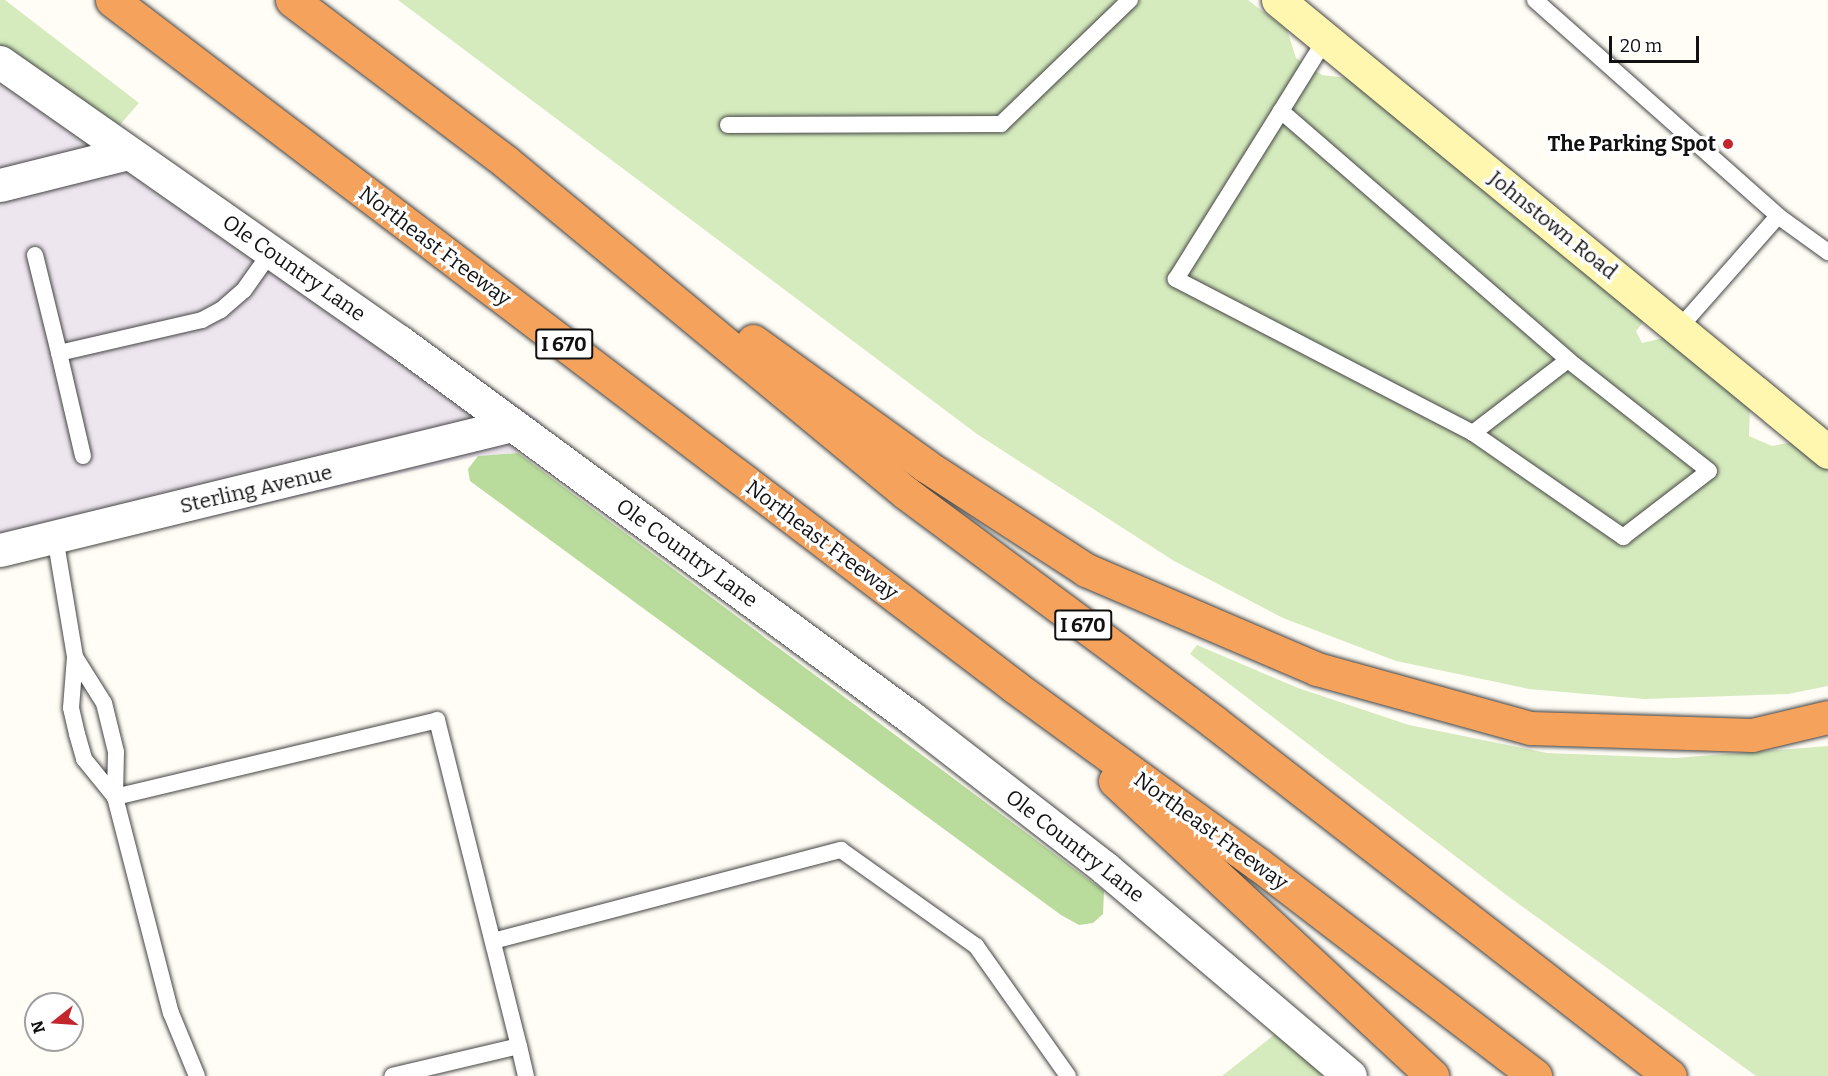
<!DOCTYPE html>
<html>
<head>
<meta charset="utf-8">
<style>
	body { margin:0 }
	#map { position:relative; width:1828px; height:1076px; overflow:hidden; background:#fffdf5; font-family:Bitter,serif }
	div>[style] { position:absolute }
	.industrial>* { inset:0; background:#eee6ef }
	.green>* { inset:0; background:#d5ebbd }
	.forest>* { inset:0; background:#b9dc9c }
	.roads { filter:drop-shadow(0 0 2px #444) drop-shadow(0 0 2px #444) }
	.lane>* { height:16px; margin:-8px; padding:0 8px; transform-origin:8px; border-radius:8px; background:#fff }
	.street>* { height:33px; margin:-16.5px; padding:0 16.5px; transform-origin:16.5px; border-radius:16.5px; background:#fff }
	.secondary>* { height:33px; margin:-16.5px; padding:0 16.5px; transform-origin:16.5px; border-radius:16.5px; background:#fff6b0 }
	.highway>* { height:33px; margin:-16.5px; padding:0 16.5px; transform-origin:16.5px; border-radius:16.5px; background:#f5a25d }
	.dots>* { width:16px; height:16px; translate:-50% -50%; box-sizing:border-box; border:3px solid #fff; border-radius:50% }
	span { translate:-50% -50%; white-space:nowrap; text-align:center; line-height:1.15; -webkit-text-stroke:6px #fff; paint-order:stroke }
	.shield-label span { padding:2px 4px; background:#fff; border:2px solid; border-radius:4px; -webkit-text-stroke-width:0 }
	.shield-label { font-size:20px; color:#111; font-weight:700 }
	.poi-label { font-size:21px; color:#111; font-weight:700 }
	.right { translate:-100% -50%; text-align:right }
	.street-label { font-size:21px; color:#111 }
	.north { position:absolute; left:24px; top:992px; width:60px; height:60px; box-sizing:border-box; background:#fff; border:2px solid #a0a0a0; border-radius:50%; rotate:253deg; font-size:16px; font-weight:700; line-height:24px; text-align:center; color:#111 }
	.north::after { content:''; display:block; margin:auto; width:21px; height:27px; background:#c4262e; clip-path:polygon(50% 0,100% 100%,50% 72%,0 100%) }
	.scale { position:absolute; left:1609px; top:36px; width:90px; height:27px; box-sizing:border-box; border:3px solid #111; border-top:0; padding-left:8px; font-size:18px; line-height:21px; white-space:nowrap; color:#111; -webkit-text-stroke:4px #fff; paint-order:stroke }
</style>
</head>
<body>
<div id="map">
	<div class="industrial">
		<i style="clip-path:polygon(0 45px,540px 421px,518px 453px,478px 456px,0 565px)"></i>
	</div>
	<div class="green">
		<i style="clip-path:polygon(0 0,5px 0,139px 103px,118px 127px,0 45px)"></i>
		<i style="clip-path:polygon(398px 0,1248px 0,1287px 30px,1296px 58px,1322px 75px,1356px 79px,1644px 321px,1636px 331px,1642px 343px,1672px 336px,1750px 405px,1749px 436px,1772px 446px,1793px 442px,1828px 462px,1828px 686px,1788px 694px,1644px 699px,1529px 689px,1396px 661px,1283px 618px,1174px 561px,977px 434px)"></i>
		<i style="clip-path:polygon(1197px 645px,1298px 688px,1409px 725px,1547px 753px,1676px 758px,1828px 746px,1828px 1076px,1756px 1076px,1505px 894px,1190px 654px)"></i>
		<i style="clip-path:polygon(1279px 1031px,1326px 1076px,1222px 1076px)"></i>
	</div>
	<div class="forest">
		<i style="clip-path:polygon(518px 453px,1104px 891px,1103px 914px,1093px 923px,1079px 925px,1061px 915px,470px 481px,468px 469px,478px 456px)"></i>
	</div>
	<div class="roads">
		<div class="lane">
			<i style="left:1535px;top:0;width:325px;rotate:41.6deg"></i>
			<i style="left:1778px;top:216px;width:148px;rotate:131.4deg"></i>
			<i style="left:1281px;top:111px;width:380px;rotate:40.9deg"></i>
			<i style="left:1568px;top:360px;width:120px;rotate:142.5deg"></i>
			<i style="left:1473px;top:433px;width:335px;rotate:-152.6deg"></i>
			<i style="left:1176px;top:279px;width:198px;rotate:-58deg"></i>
			<i style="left:1281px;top:111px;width:84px;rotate:-58.2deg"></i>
			<i style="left:728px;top:125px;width:273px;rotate:-0.2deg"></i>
			<i style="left:1001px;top:124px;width:179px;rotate:-43.9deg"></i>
			<i style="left:1778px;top:216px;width:62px;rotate:35.8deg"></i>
			<i style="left:35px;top:255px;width:101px;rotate:76.2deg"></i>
			<i style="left:1473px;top:433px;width:183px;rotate:34.7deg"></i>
			<i style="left:1623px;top:537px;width:108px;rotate:-37.5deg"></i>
			<i style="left:1709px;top:471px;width:179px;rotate:-141.8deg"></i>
			<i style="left:83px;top:456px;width:106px;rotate:-103.1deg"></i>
			<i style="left:59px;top:353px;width:147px;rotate:-13deg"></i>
			<i style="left:202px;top:320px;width:21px;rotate:-28deg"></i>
			<i style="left:221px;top:310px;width:30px;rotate:-41deg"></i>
			<i style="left:244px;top:290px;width:47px;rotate:-54.6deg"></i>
			<i style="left:55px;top:537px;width:122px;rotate:80.5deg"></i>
			<i style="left:75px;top:657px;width:51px;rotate:94.5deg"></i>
			<i style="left:71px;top:708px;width:27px;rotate:77deg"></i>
			<i style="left:77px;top:734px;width:26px;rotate:74deg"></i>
			<i style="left:84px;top:759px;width:49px;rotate:50.8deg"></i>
			<i style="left:75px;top:657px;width:54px;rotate:57.8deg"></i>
			<i style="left:104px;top:703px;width:50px;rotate:76.2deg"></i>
			<i style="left:116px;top:752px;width:45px;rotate:91.3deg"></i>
			<i style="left:115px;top:797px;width:223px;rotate:75.5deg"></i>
			<i style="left:171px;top:1013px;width:68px;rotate:67.6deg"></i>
			<i style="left:115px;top:797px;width:331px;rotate:-13.4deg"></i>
			<i style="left:437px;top:720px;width:336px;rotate:75.9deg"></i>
			<i style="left:519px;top:1046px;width:130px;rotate:166.7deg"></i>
			<i style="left:493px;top:941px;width:360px;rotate:-14.7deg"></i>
			<i style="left:841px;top:850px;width:166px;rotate:35.4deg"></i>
			<i style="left:976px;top:946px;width:159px;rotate:54.7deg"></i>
			<i style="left:519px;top:1046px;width:31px;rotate:77deg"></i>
		</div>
		<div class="street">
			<i style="left:0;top:62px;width:488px;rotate:35deg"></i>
			<i style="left:400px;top:342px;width:637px;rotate:36.31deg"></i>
			<i style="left:913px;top:719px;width:243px;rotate:37.8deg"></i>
			<i style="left:1105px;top:868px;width:321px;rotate:40.3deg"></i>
			<i style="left:0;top:185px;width:132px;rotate:-14deg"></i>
			<i style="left:0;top:550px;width:527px;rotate:-13.72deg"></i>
		</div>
		<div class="secondary">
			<i style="left:1278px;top:0;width:712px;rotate:39.41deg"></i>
		</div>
		<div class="highway">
			<i style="left:112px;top:0;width:1135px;rotate:37.26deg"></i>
			<i style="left:1015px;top:687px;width:301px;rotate:36.1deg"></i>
			<i style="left:1258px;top:864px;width:349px;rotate:37.4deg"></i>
			<i style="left:292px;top:0;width:268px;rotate:37.1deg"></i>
			<i style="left:506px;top:162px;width:519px;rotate:39.61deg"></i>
			<i style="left:906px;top:493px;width:384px;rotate:36.6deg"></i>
			<i style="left:1214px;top:722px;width:577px;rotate:37.82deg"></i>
			<i style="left:753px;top:341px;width:213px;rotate:35.8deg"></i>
			<i style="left:926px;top:466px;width:191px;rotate:33deg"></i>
			<i style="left:1086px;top:570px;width:251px;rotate:23.2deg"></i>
			<i style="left:1317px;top:669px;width:221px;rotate:15.5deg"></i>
			<i style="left:1530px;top:728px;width:222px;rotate:1.8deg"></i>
			<i style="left:1752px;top:735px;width:78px;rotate:-13.3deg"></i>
			<i style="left:1115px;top:781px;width:433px;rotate:42.9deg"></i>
		</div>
	</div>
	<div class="dots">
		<i style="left:1728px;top:144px;background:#c4262e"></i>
	</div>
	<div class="shield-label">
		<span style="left:564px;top:344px">I 670</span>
		<span style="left:1083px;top:625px">I 670</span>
	</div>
	<div class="poi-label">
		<span class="right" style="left:1716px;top:144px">The Parking Spot</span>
	</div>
	<div class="street-label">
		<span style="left:1553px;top:225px;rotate:39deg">Johnstown Road</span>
		<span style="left:435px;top:246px;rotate:37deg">Northeast Freeway</span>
		<span style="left:294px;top:268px;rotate:35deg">Ole Country Lane</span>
		<span style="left:256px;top:489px;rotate:-13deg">Sterling Avenue</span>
		<span style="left:822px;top:540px;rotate:37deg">Northeast Freeway</span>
		<span style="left:687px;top:553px;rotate:36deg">Ole Country Lane</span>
		<span style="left:1211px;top:831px;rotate:36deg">Northeast Freeway</span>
		<span style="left:1075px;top:846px;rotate:38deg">Ole Country Lane</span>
	</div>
	<div class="north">N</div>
	<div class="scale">20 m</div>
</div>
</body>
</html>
